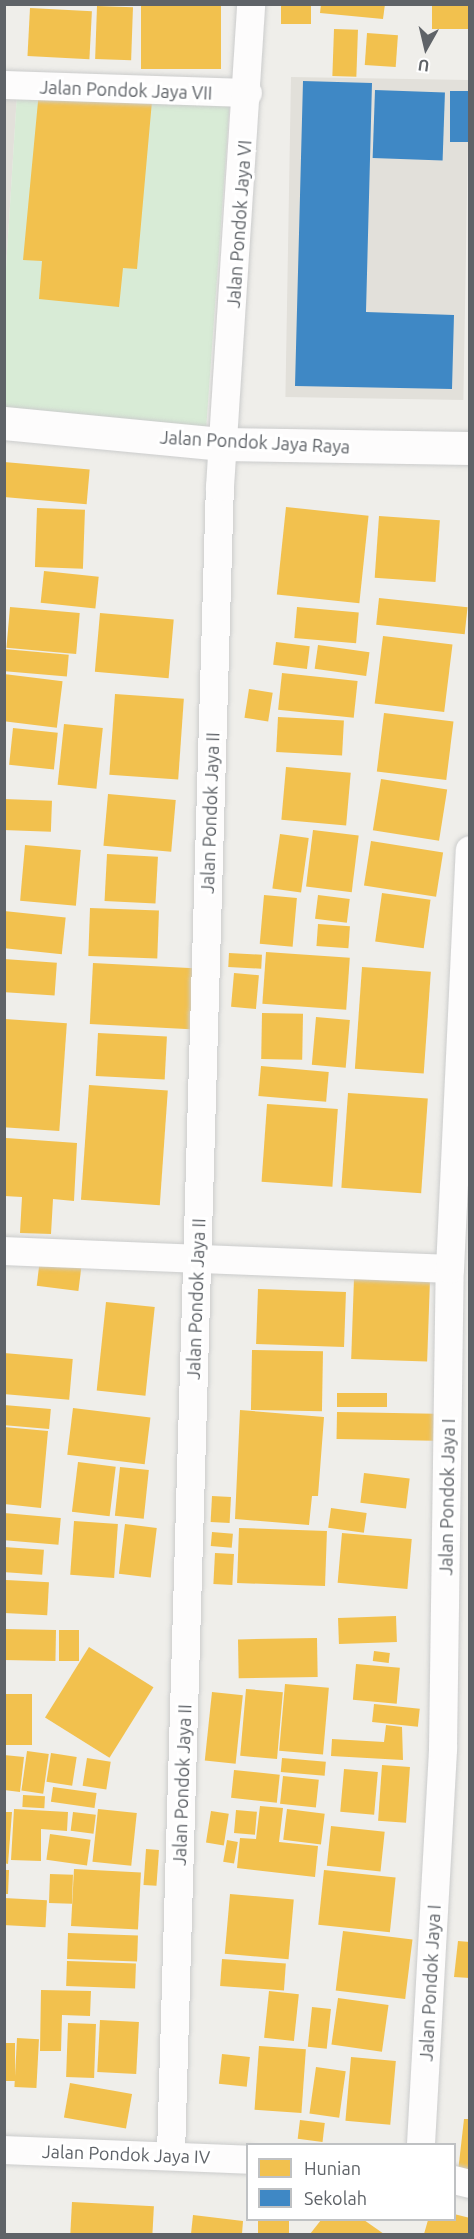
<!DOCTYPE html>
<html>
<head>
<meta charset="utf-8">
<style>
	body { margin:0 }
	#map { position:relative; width:474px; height:2239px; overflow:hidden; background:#efeeea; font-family:Ubuntu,sans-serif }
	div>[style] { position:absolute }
	.education>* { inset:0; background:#e2e0da; transform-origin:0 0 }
	.green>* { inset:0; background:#d8ebd6 }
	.homes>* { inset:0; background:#f2c14e; transform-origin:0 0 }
	.schools>* { inset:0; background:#3f88c5; transform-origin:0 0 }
	.roads { filter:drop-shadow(0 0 2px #cbcccc) drop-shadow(0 0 2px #cbcccc) }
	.street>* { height:28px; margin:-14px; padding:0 14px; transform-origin:14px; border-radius:14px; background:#fdfcfc }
	.secondary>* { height:33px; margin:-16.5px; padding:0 16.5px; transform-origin:16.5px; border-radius:16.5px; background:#fdfcfc }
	span { translate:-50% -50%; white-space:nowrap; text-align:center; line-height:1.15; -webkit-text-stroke:6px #fff; paint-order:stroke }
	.street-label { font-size:18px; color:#5f6368 }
	.frame { position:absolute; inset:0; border:6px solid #5f6368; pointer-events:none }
	.legend { position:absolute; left:246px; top:2143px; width:210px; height:78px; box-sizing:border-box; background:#fff; border:2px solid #bfc1c3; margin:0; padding:8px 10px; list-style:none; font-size:18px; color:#5f6368 }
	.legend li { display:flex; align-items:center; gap:12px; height:30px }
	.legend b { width:30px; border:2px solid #bfc1c3 }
	.north { position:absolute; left:396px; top:18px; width:60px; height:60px; -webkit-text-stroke:4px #fff; paint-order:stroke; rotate:188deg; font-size:16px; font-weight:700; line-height:24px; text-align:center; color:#5f6368 }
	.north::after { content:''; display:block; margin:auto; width:21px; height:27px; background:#5f6368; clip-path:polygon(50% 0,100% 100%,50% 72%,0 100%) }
</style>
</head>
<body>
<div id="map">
	<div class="education">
		<i style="left:291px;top:77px;width:178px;height:320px;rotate:1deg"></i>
		<i style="clip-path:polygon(5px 93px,17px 94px,5px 284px)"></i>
	</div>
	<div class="green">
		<i style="clip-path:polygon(17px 94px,230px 99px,206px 430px,5px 412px,5px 284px)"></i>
	</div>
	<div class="homes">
		<i style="left:281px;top:4px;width:30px;height:20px"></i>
		<i style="clip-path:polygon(321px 4px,385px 4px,383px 19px,320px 13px)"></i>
		<i style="left:432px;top:4px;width:38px;height:25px"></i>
		<i style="left:141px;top:5px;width:80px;height:64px"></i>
		<i style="left:97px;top:6px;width:36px;height:53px;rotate:2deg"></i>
		<i style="left:30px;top:8px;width:62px;height:48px;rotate:3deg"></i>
		<i style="left:334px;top:29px;width:24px;height:47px;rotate:2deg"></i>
		<i style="left:367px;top:33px;width:31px;height:32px;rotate:4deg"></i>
		<i style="clip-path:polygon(39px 91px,152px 101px,137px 269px,123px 268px,119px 307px,39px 299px,42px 261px,23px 260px)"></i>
		<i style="left:4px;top:462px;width:86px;height:35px;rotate:5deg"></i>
		<i style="left:286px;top:507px;width:83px;height:88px;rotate:6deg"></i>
		<i style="left:37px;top:508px;width:48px;height:59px;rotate:2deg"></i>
		<i style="left:379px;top:516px;width:61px;height:62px;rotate:4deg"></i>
		<i style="left:44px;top:571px;width:55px;height:32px;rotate:6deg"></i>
		<i style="left:379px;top:598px;width:89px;height:27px;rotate:6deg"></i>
		<i style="left:10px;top:607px;width:70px;height:41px;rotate:5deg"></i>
		<i style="left:297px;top:607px;width:62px;height:31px;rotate:5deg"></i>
		<i style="left:100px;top:613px;width:74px;height:59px;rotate:5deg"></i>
		<i style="left:383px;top:636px;width:70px;height:68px;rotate:7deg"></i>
		<i style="left:276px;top:642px;width:34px;height:23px;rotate:7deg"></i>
		<i style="left:318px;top:645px;width:52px;height:24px;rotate:8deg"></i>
		<i style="left:4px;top:649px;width:65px;height:22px;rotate:5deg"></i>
		<i style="left:282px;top:673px;width:76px;height:37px;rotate:6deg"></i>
		<i style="left:4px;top:674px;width:59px;height:47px;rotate:7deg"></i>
		<i style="left:249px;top:689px;width:24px;height:29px;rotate:9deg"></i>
		<i style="left:115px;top:694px;width:69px;height:81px;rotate:4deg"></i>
		<i style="left:384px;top:713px;width:70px;height:59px;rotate:7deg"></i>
		<i style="left:278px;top:717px;width:66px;height:35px;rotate:3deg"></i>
		<i style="left:64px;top:724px;width:39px;height:61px;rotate:6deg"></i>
		<i style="left:13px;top:728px;width:45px;height:37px;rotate:6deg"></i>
		<i style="left:286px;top:767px;width:65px;height:53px;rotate:5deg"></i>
		<i style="left:381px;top:779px;width:67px;height:52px;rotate:9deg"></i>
		<i style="left:108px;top:794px;width:68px;height:52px;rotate:5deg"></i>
		<i style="left:4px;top:799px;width:48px;height:31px;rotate:2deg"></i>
		<i style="left:313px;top:830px;width:46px;height:57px;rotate:7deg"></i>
		<i style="left:280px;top:834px;width:29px;height:55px;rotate:8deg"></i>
		<i style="left:371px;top:841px;width:73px;height:45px;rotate:9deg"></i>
		<i style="left:25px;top:845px;width:56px;height:56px;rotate:5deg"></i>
		<i style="left:107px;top:854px;width:51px;height:47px;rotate:3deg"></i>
		<i style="left:382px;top:893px;width:49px;height:49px;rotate:8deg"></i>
		<i style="left:264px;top:895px;width:33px;height:49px;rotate:5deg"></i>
		<i style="left:318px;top:895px;width:32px;height:24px;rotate:7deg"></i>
		<i style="left:90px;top:908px;width:69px;height:48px;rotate:2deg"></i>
		<i style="left:4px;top:911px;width:62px;height:37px;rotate:6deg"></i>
		<i style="left:318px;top:924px;width:32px;height:22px;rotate:4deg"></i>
		<i style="left:266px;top:952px;width:84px;height:52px;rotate:4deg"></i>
		<i style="left:229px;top:953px;width:33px;height:14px;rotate:3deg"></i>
		<i style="left:4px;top:959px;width:53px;height:33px;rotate:4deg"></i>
		<i style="left:93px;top:963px;width:101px;height:61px;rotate:3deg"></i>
		<i style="left:362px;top:967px;width:69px;height:102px;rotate:4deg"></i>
		<i style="left:234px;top:973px;width:25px;height:34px;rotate:5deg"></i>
		<i style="left:262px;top:1013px;width:41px;height:46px;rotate:1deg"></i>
		<i style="left:316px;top:1017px;width:34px;height:48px;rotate:5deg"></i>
		<i style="left:5px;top:1019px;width:62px;height:108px;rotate:4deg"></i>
		<i style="left:98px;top:1033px;width:69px;height:43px;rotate:3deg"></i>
		<i style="left:261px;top:1066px;width:68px;height:30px;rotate:5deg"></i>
		<i style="left:89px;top:1085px;width:79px;height:115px;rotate:4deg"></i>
		<i style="left:348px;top:1093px;width:80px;height:95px;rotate:4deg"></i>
		<i style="left:267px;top:1104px;width:71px;height:78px;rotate:4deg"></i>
		<i style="clip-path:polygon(6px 1138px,77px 1143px,74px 1201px,53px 1199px,51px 1234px,20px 1233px,22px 1197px,4px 1196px)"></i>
		<i style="left:40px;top:1259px;width:42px;height:27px;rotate:7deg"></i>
		<i style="left:354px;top:1278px;width:76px;height:81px;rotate:2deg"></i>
		<i style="left:258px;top:1289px;width:88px;height:55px;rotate:2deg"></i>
		<i style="left:106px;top:1302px;width:49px;height:89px;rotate:6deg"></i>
		<i style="left:252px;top:1350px;width:71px;height:60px;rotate:1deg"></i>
		<i style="left:4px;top:1353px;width:69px;height:41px;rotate:5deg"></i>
		<i style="left:387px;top:1393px;width:14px;height:50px;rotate:90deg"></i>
		<i style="left:4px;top:1405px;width:47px;height:20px;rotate:5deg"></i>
		<i style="left:73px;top:1408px;width:78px;height:47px;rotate:7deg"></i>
		<i style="clip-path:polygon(240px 1410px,324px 1417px,318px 1496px,312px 1496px,309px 1525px,235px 1519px)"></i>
		<i style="left:337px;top:1412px;width:98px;height:27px;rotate:1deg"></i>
		<i style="clip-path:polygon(4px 1427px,48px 1431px,41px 1508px,4px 1504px)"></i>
		<i style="left:78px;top:1462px;width:38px;height:50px;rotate:7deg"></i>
		<i style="left:120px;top:1467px;width:29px;height:49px;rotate:6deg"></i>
		<i style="left:364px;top:1473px;width:46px;height:30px;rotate:7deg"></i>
		<i style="left:212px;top:1496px;width:19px;height:26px;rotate:3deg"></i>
		<i style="left:331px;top:1508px;width:36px;height:20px;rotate:8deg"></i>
		<i style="left:4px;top:1513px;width:57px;height:27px;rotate:5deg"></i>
		<i style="left:74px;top:1521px;width:44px;height:54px;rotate:4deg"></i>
		<i style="left:125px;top:1524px;width:32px;height:50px;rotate:7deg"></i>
		<i style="left:239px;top:1528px;width:88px;height:55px;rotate:2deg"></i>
		<i style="left:212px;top:1532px;width:21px;height:14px;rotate:5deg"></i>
		<i style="left:342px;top:1533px;width:70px;height:50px;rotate:5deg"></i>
		<i style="left:4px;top:1547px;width:40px;height:25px;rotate:4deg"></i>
		<i style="left:215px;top:1553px;width:19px;height:31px;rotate:3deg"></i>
		<i style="left:6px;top:1580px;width:43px;height:33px;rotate:3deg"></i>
		<i style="left:396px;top:1616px;width:26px;height:58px;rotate:88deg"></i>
		<i style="left:4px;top:1629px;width:52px;height:31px;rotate:1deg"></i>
		<i style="left:59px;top:1630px;width:20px;height:31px"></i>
		<i style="left:317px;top:1638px;width:39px;height:79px;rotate:89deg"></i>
		<i style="left:89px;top:1647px;width:76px;height:83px;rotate:32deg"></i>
		<i style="left:374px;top:1651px;width:16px;height:10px;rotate:7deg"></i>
		<i style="left:356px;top:1664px;width:44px;height:36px;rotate:5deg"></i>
		<i style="left:285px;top:1684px;width:44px;height:67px;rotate:5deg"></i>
		<i style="left:246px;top:1689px;width:37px;height:67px;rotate:5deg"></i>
		<i style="left:212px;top:1692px;width:31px;height:69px;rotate:6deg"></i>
		<i style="left:4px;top:1694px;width:28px;height:51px"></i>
		<i style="left:374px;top:1704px;width:46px;height:18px;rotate:6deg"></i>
		<i style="clip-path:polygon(386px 1725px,402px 1727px,403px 1760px,331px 1756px,332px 1739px,384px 1742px)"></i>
		<i style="left:27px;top:1751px;width:22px;height:40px;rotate:8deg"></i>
		<i style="left:51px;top:1753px;width:26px;height:29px;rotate:9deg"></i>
		<i style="clip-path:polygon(4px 1755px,24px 1757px,20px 1792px,4px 1790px)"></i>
		<i style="left:87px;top:1758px;width:24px;height:28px;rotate:9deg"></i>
		<i style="left:282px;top:1758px;width:44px;height:14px;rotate:5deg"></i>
		<i style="left:382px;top:1765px;width:28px;height:56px;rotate:4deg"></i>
		<i style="left:344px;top:1769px;width:34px;height:43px;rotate:5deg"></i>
		<i style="left:234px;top:1770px;width:46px;height:28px;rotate:6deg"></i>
		<i style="left:283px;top:1776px;width:36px;height:28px;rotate:6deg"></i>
		<i style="left:53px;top:1787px;width:44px;height:15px;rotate:8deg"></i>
		<i style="left:23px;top:1795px;width:22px;height:12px;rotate:3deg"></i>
		<i style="clip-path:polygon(260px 1806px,283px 1808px,279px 1842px,318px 1846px,315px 1877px,237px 1868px,240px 1838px,256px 1839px)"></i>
		<i style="clip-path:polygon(14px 1809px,68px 1812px,67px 1831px,41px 1829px,41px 1861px,11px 1860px)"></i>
		<i style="left:98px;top:1809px;width:39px;height:53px;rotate:6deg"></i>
		<i style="left:287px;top:1809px;width:38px;height:31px;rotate:7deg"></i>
		<i style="left:236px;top:1810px;width:21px;height:23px;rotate:5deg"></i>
		<i style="left:211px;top:1811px;width:18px;height:32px;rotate:9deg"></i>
		<i style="clip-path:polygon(4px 1812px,12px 1812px,8px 1864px,4px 1863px)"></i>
		<i style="left:73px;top:1812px;width:23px;height:19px;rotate:7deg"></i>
		<i style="left:331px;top:1826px;width:54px;height:40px;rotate:6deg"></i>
		<i style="left:50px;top:1834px;width:41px;height:26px;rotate:8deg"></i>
		<i style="left:227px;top:1840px;width:11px;height:22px;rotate:10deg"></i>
		<i style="left:146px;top:1849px;width:13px;height:36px;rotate:4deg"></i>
		<i style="left:74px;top:1869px;width:67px;height:57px;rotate:3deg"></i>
		<i style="clip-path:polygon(4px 1870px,9px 1870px,8px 1894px,4px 1894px)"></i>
		<i style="left:324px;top:1870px;width:72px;height:55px;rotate:6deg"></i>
		<i style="left:50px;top:1874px;width:23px;height:29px;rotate:2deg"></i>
		<i style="left:230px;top:1894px;width:64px;height:60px;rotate:5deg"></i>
		<i style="left:4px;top:1898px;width:43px;height:27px;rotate:3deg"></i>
		<i style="left:343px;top:1931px;width:70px;height:60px;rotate:7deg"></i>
		<i style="left:68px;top:1933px;width:70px;height:26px;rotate:2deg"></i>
		<i style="clip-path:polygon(458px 1941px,470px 1942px,470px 1978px,454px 1977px)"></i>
		<i style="left:222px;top:1959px;width:64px;height:27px;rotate:4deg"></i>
		<i style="left:67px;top:1961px;width:69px;height:25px;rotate:2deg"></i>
		<i style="clip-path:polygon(41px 1990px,91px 1991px,90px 2016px,62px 2015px,61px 2051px,40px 2051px)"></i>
		<i style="left:269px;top:1991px;width:30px;height:47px;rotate:6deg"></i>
		<i style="left:338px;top:1998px;width:51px;height:47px;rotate:8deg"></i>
		<i style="left:312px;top:2007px;width:19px;height:40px;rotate:6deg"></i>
		<i style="left:100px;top:2020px;width:39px;height:52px;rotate:3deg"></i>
		<i style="left:68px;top:2023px;width:28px;height:54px;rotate:2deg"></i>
		<i style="left:17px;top:2038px;width:22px;height:49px;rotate:3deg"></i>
		<i style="left:4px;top:2043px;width:11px;height:38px"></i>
		<i style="left:259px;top:2046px;width:47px;height:64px;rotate:4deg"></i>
		<i style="left:222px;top:2054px;width:28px;height:30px;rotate:6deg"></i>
		<i style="left:351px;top:2057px;width:45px;height:64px;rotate:5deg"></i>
		<i style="left:316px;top:2067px;width:30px;height:47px;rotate:8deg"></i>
		<i style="left:70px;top:2083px;width:63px;height:35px;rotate:10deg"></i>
		<i style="clip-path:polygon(464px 2119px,470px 2119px,470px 2174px,458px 2172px)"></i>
		<i style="left:300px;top:2120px;width:25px;height:19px;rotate:7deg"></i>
		<i style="left:72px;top:2202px;width:82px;height:32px;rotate:3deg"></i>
		<i style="clip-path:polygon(454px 2214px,470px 2218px,470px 2234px,424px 2234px,428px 2220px,454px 2220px)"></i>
		<i style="clip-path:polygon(193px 2215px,243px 2221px,242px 2234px,191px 2234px)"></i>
		<i style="left:258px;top:2220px;width:31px;height:14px"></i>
		<i style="clip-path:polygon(321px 2220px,364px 2220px,384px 2234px,310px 2234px)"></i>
	</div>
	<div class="schools">
		<i style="clip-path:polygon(303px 81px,372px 83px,366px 312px,454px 315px,452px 389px,295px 386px)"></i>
		<i style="left:375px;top:90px;width:70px;height:68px;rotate:2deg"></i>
		<i style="left:450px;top:91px;width:20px;height:51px"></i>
	</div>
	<div class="roads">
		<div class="street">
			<i style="left:4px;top:85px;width:244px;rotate:1.9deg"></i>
			<i style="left:4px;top:1251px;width:446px;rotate:2.3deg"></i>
			<i style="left:421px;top:2144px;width:396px;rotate:-86.8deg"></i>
			<i style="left:443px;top:1749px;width:480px;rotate:-89.2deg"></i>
			<i style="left:450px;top:1269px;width:419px;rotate:-87.3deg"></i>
			<i style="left:4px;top:2150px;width:244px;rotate:2.3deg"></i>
			<i style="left:171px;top:2154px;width:1668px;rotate:-88.32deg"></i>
			<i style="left:220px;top:487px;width:484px;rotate:-86.3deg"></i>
			<i style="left:454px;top:2180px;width:16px;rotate:14deg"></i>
		</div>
		<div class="secondary">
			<i style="left:4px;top:423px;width:220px;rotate:5.5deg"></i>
			<i style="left:223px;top:444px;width:247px;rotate:0.9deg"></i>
		</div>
	</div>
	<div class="street-label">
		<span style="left:126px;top:90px;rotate:2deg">Jalan Pondok Jaya VII</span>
		<span style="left:239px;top:224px;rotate:-86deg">Jalan Pondok Jaya VI</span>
		<span style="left:255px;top:442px;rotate:3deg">Jalan Pondok Jaya Raya</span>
		<span style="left:210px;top:813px;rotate:-88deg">Jalan Pondok Jaya II</span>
		<span style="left:196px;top:1299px;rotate:-88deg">Jalan Pondok Jaya II</span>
		<span style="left:447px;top:1497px;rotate:-89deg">Jalan Pondok Jaya I</span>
		<span style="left:182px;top:1785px;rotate:-88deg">Jalan Pondok Jaya II</span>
		<span style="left:430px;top:1983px;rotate:-87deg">Jalan Pondok Jaya I</span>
		<span style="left:126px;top:2154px;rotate:2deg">Jalan Pondok Jaya IV</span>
	</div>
	<div class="frame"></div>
	<ul class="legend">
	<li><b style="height:16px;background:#f2c14e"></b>Hunian</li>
	<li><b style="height:16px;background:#3f88c5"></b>Sekolah</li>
	</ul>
	<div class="north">U</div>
</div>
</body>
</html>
